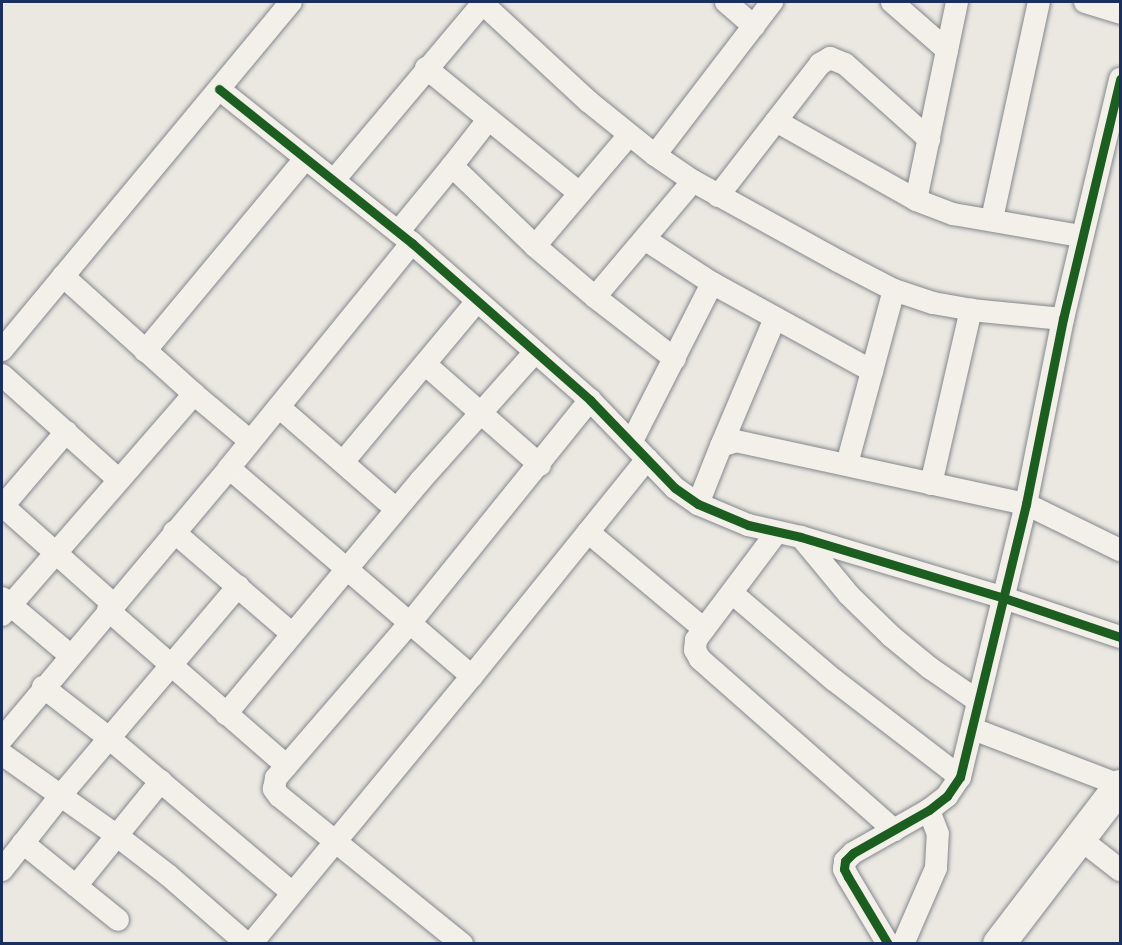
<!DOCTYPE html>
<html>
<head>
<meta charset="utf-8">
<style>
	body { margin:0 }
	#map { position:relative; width:1122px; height:945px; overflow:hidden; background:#eae8e1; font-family:Mali,sans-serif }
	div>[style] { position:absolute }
	.roads { filter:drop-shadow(0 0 2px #84878d) drop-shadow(0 0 2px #84878d) }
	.street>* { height:22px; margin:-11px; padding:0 11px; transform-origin:11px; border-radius:11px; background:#f3f0ea }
	.secondary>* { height:32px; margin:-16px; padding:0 16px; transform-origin:16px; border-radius:16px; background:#f3f0ea }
	.cycleway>* { height:9px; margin:-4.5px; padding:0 4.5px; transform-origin:4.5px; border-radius:4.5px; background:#1b5e20 }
	span { translate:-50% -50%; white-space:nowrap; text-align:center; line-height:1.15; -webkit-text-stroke:6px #fcf5e5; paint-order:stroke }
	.frame { position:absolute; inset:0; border:3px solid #1b2f5e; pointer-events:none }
</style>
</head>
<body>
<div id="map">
	<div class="roads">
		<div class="street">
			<i style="left:481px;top:2px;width:146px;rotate:42.8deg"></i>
			<i style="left:588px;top:101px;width:86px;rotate:38.9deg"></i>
			<i style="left:655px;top:155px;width:46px;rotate:34.4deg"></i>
			<i style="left:693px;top:181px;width:166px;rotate:28.9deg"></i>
			<i style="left:838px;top:261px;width:63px;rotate:27.4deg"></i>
			<i style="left:894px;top:290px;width:41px;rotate:18.4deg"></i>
			<i style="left:933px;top:303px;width:39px;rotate:10deg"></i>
			<i style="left:971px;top:310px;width:92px;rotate:5.6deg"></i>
			<i style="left:726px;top:2px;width:37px;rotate:41deg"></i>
			<i style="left:892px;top:2px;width:73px;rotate:41.1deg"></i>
			<i style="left:1085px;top:2px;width:37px;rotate:17deg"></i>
			<i style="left:426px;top:68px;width:198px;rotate:39.2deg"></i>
			<i style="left:219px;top:89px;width:247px;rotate:38.6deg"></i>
			<i style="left:412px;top:243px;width:237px;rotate:41.4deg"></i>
			<i style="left:590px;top:400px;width:122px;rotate:46deg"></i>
			<i style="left:675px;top:488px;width:28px;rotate:35deg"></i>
			<i style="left:698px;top:504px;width:54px;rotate:22.8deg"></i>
			<i style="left:748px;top:525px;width:54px;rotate:12.8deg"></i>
			<i style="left:801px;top:537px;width:212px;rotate:16.7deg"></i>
			<i style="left:1004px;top:598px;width:122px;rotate:18.6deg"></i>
			<i style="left:776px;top:121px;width:161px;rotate:29.4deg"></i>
			<i style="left:916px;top:200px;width:40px;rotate:21deg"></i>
			<i style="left:953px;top:214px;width:130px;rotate:9.8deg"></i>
			<i style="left:655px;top:155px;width:193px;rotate:-52.6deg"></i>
			<i style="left:452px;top:166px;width:58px;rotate:-52deg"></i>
			<i style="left:334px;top:180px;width:233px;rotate:-49.9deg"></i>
			<i style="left:718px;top:196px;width:167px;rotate:-52.3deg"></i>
			<i style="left:820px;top:64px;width:12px;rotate:-31deg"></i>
			<i style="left:830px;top:58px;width:16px;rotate:22deg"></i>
			<i style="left:845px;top:64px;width:113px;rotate:41.8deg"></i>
			<i style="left:916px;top:200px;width:202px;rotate:-78.3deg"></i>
			<i style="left:992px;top:219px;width:222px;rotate:-77.8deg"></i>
			<i style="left:398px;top:232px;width:85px;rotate:-50.7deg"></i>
			<i style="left:452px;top:166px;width:115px;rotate:43.9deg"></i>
			<i style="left:535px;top:246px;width:79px;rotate:40.4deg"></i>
			<i style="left:595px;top:297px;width:101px;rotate:37.8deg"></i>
			<i style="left:646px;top:240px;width:79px;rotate:33.1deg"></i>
			<i style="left:712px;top:283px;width:183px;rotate:28.8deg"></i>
			<i style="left:535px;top:246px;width:145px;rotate:-49.7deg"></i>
			<i style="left:63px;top:276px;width:176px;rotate:42deg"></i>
			<i style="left:194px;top:394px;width:73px;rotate:40deg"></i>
			<i style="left:595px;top:297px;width:152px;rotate:-49.8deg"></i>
			<i style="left:2px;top:350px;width:452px;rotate:-50.3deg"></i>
			<i style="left:145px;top:351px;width:251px;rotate:-50.2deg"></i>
			<i style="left:425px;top:364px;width:153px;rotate:41.3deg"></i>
			<i style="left:2px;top:375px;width:157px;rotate:41.9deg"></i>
			<i style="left:279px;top:407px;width:155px;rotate:41.1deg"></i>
			<i style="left:632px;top:441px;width:177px;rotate:-63.1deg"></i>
			<i style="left:721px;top:446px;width:139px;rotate:-67.1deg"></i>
			<i style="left:343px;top:462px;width:209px;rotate:-50.2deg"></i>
			<i style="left:847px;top:464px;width:180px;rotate:-74.9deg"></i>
			<i style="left:229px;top:468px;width:320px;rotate:40.6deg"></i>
			<i style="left:931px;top:484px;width:179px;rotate:-77.1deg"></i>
			<i style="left:698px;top:504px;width:62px;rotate:-68.4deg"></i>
			<i style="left:721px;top:446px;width:16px;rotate:-18deg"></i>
			<i style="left:736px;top:441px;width:297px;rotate:12.3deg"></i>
			<i style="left:1026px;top:504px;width:105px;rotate:26.1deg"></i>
			<i style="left:3px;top:506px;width:147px;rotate:41.7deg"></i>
			<i style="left:2px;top:507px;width:99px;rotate:-49.5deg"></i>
			<i style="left:174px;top:532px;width:156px;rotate:40.8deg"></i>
			<i style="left:588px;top:532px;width:151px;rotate:39.9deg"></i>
			<i style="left:777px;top:532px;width:135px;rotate:126.9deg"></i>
			<i style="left:696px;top:640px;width:10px;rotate:96deg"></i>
			<i style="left:695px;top:650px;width:10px;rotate:61deg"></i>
			<i style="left:700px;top:659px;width:259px;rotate:41.4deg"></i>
			<i style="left:801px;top:537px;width:75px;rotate:50.4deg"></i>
			<i style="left:849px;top:595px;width:59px;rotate:44.3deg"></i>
			<i style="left:891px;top:636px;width:50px;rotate:39.4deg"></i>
			<i style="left:930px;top:668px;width:58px;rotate:34.5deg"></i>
			<i style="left:732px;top:593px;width:134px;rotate:40.5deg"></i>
			<i style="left:834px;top:680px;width:159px;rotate:37.6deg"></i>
			<i style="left:2px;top:598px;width:89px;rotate:40deg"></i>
			<i style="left:108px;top:610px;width:237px;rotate:41.1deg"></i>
			<i style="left:2px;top:615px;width:293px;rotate:-49deg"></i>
			<i style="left:43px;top:687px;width:83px;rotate:37.7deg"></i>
			<i style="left:109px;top:738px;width:238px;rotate:40.2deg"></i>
			<i style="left:226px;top:714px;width:305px;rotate:-50.2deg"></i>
			<i style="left:421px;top:480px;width:171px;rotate:-48.3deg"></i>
			<i style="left:973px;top:729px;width:157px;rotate:20.9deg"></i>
			<i style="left:2px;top:739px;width:354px;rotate:-50deg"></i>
			<i style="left:229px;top:468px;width:290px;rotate:-50.9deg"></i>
			<i style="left:2px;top:754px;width:140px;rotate:35.4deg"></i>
			<i style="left:116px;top:835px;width:66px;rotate:37.6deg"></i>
			<i style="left:168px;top:875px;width:105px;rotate:41.1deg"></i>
			<i style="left:1079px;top:838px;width:52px;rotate:38deg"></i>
			<i style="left:23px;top:843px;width:122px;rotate:39deg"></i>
			<i style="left:2px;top:870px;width:95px;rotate:-51.8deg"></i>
			<i style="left:61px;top:795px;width:274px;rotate:-49.7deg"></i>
			<i style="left:76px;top:886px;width:135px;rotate:-51deg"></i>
			<i style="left:251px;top:944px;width:347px;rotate:-50.5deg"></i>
			<i style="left:472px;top:676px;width:279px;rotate:-51.1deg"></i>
			<i style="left:462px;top:944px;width:235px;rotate:-141deg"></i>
			<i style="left:279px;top:796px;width:9px;rotate:-126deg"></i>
			<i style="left:274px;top:789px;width:11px;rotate:-80deg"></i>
			<i style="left:276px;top:778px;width:205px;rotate:-49.2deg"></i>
			<i style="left:410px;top:623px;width:287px;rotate:-51.1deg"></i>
			<i style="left:888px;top:944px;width:78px;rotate:-120.8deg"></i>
			<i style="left:848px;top:877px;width:9px;rotate:-117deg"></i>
			<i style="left:844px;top:869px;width:8px;rotate:-83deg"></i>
			<i style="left:845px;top:861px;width:11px;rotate:-45deg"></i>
			<i style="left:853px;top:853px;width:87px;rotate:-29.5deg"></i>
			<i style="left:929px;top:810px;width:23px;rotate:-38deg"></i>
			<i style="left:947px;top:796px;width:23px;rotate:-56deg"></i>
			<i style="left:960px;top:777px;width:281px;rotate:-76.4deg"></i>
			<i style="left:1026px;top:504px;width:189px;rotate:-78.7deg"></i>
			<i style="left:1063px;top:319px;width:247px;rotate:-76.6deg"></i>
			<i style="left:903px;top:944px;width:83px;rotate:-66.5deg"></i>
			<i style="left:936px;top:868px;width:34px;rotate:-87deg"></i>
			<i style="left:938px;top:834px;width:26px;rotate:-111deg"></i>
		</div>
		<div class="secondary">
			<i style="left:999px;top:944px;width:199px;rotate:-52.6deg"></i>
		</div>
	</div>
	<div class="cycleway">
		<i style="left:219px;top:89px;width:247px;rotate:38.6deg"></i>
		<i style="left:412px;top:243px;width:237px;rotate:41.4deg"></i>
		<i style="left:590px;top:400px;width:122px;rotate:46deg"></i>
		<i style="left:675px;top:488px;width:28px;rotate:35deg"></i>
		<i style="left:698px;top:504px;width:54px;rotate:22.8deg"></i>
		<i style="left:748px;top:525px;width:54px;rotate:12.8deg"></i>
		<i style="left:801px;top:537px;width:212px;rotate:16.7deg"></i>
		<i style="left:1004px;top:598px;width:122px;rotate:18.6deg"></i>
		<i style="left:888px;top:944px;width:78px;rotate:-120.8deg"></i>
		<i style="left:848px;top:877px;width:9px;rotate:-117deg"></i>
		<i style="left:844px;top:869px;width:8px;rotate:-83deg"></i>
		<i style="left:845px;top:861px;width:11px;rotate:-45deg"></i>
		<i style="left:853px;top:853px;width:87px;rotate:-29.5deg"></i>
		<i style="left:929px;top:810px;width:23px;rotate:-38deg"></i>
		<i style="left:947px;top:796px;width:23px;rotate:-56deg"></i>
		<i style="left:960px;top:777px;width:281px;rotate:-76.4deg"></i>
		<i style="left:1026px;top:504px;width:189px;rotate:-78.7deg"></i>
		<i style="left:1063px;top:319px;width:247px;rotate:-76.6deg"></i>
	</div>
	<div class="frame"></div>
</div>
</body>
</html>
